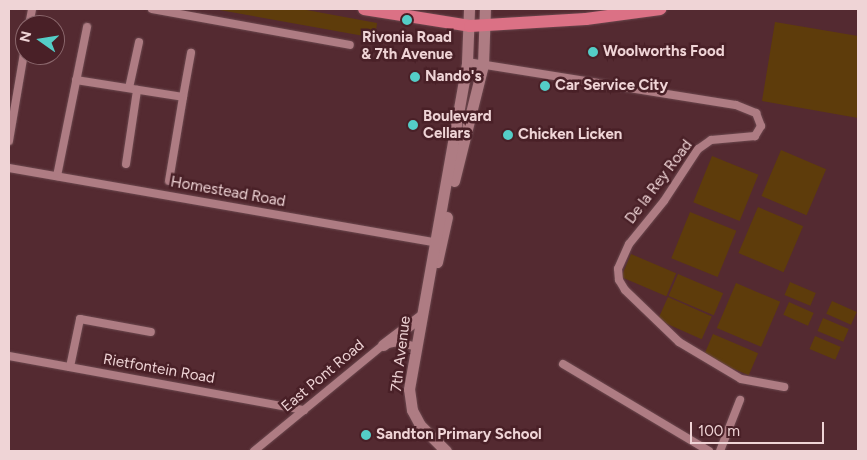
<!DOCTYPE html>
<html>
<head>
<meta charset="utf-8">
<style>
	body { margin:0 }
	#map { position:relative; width:867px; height:460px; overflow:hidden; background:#542a31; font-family:Figtree,sans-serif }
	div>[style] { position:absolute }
	.green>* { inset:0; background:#5e3c0b; transform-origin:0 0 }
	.roads { filter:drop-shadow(0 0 1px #6b484e) drop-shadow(0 0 1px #6b484e) }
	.street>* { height:8px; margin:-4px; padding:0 4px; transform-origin:4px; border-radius:4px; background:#ae7c83 }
	.secondary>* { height:11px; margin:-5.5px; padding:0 5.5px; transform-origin:5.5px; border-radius:5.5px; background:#ae7c83 }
	.primary>* { height:12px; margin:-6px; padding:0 6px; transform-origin:6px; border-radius:6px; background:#db7185 }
	.dots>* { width:14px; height:14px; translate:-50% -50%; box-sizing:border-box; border:2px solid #492027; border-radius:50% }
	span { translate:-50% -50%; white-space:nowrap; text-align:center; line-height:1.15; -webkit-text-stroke:5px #492027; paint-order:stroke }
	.poi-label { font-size:15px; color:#efd4d6; font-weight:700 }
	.left { translate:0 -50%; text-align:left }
	.street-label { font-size:15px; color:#efd4d6 }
	.frame { position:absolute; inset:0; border:10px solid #efd4d6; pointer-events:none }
	.north { position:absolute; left:15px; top:15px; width:50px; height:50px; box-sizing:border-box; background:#492027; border:1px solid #8b686d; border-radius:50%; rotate:283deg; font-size:14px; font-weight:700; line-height:20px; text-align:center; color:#efd4d6 }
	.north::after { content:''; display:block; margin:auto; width:18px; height:22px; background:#54cdc7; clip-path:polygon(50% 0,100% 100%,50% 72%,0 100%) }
	.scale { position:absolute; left:690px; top:422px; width:134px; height:22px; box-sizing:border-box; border:2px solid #efd4d6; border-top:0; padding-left:6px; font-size:15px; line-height:18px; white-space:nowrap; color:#efd4d6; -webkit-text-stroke:4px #492027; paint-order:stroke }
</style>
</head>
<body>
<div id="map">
	<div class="green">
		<i style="clip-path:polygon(214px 9px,301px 9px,377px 23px,375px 38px)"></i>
		<i style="clip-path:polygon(775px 22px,858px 36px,858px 118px,762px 101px)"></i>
		<i style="left:781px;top:150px;width:49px;height:50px;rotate:23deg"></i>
		<i style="left:712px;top:156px;width:50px;height:50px;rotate:22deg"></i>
		<i style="left:758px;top:207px;width:49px;height:50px;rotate:23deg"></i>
		<i style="left:690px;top:212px;width:50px;height:50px;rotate:22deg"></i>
		<i style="left:631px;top:254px;width:49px;height:25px;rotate:23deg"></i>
		<i style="left:678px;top:274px;width:49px;height:24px;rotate:23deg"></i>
		<i style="left:790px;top:282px;width:28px;height:14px;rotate:23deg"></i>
		<i style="left:736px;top:283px;width:48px;height:49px;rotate:23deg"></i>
		<i style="left:668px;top:297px;width:48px;height:25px;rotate:24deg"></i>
		<i style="left:832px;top:301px;width:27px;height:14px;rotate:24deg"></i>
		<i style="left:789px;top:302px;width:27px;height:14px;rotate:24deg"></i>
		<i style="left:823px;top:318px;width:28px;height:14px;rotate:23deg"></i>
		<i style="left:713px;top:334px;width:49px;height:24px;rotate:23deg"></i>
		<i style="left:815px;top:336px;width:28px;height:14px;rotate:23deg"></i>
	</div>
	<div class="roads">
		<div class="street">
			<i style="left:152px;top:9px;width:201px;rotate:10.3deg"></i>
			<i style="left:29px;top:25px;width:16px;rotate:-79deg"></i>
			<i style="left:467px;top:62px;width:272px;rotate:9.1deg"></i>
			<i style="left:736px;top:105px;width:22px;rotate:22deg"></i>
			<i style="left:756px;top:113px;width:14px;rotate:69deg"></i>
			<i style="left:761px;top:126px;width:12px;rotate:121deg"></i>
			<i style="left:755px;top:136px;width:44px;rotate:174.8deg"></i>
			<i style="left:711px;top:140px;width:16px;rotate:145deg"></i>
			<i style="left:698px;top:149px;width:62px;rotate:123.2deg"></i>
			<i style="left:664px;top:201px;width:55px;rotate:129.1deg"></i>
			<i style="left:629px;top:244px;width:27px;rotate:114deg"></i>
			<i style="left:618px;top:269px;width:11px;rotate:85deg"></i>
			<i style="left:619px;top:280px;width:12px;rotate:59deg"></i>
			<i style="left:625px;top:290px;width:75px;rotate:43.9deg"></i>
			<i style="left:679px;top:342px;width:72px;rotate:30.8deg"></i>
			<i style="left:741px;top:379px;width:44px;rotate:10.5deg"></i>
			<i style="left:76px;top:80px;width:108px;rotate:9deg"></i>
			<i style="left:183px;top:97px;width:45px;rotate:-79.7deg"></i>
			<i style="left:129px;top:88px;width:47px;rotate:-77.7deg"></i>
			<i style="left:9px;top:141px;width:95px;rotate:-80.3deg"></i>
			<i style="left:126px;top:164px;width:75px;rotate:-81.5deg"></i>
			<i style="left:9px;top:168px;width:436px;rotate:9.9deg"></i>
			<i style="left:57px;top:176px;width:152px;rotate:-78.6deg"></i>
			<i style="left:169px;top:181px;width:85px;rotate:-80.5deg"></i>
			<i style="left:9px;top:356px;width:300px;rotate:10.4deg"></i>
			<i style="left:563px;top:364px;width:170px;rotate:30.8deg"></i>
			<i style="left:70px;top:367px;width:49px;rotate:-78.2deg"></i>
			<i style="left:80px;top:319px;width:72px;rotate:10.4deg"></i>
			<i style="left:254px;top:451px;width:167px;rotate:-39.4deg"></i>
			<i style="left:383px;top:345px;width:15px;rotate:-11deg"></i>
			<i style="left:398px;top:342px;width:20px;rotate:15deg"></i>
			<i style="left:720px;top:451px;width:55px;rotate:-68.6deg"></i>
		</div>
		<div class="secondary">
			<i style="left:454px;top:181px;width:120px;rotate:-76deg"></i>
			<i style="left:483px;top:65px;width:56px;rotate:-88deg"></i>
			<i style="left:437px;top:262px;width:46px;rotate:-77.5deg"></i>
			<i style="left:383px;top:345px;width:48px;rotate:-37.3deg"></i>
			<i style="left:446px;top:451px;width:37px;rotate:-135deg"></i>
			<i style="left:420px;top:425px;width:17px;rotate:-118deg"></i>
			<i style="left:412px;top:410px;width:21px;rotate:-98deg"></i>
			<i style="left:409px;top:389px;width:332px;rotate:-79.9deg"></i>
			<i style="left:467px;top:62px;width:53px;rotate:-87.8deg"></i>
		</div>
		<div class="primary">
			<i style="left:364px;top:9px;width:107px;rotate:9.1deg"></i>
			<i style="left:470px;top:26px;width:116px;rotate:-3.5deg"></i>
			<i style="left:586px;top:19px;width:75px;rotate:-7.7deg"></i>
		</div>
	</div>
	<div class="dots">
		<i style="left:407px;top:20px;background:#54cdc7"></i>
		<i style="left:593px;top:52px;background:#54cdc7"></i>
		<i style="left:415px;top:77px;background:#54cdc7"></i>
		<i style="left:545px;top:86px;background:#54cdc7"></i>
		<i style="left:413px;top:125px;background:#54cdc7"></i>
		<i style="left:508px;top:135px;background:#54cdc7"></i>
		<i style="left:366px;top:435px;background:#54cdc7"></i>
	</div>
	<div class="poi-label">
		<span style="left:407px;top:46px">Rivonia Road<br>&amp; 7th Avenue</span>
		<span class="left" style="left:603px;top:52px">Woolworths Food</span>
		<span class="left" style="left:425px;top:77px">Nando's</span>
		<span class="left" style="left:555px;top:86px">Car Service City</span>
		<span class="left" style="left:423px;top:125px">Boulevard<br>Cellars</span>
		<span class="left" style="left:518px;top:135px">Chicken Licken</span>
		<span class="left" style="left:376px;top:435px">Sandton Primary School</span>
	</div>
	<div class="street-label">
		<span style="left:659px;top:182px;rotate:-53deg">De la Rey Road</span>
		<span style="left:228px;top:192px;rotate:10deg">Homestead Road</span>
		<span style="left:401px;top:354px;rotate:-83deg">7th Avenue</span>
		<span style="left:159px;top:369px;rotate:10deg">Rietfontein Road</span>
		<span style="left:323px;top:376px;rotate:-40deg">East Pont Road</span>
	</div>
	<div class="frame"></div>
	<div class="north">N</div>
	<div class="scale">100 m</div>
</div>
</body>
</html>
